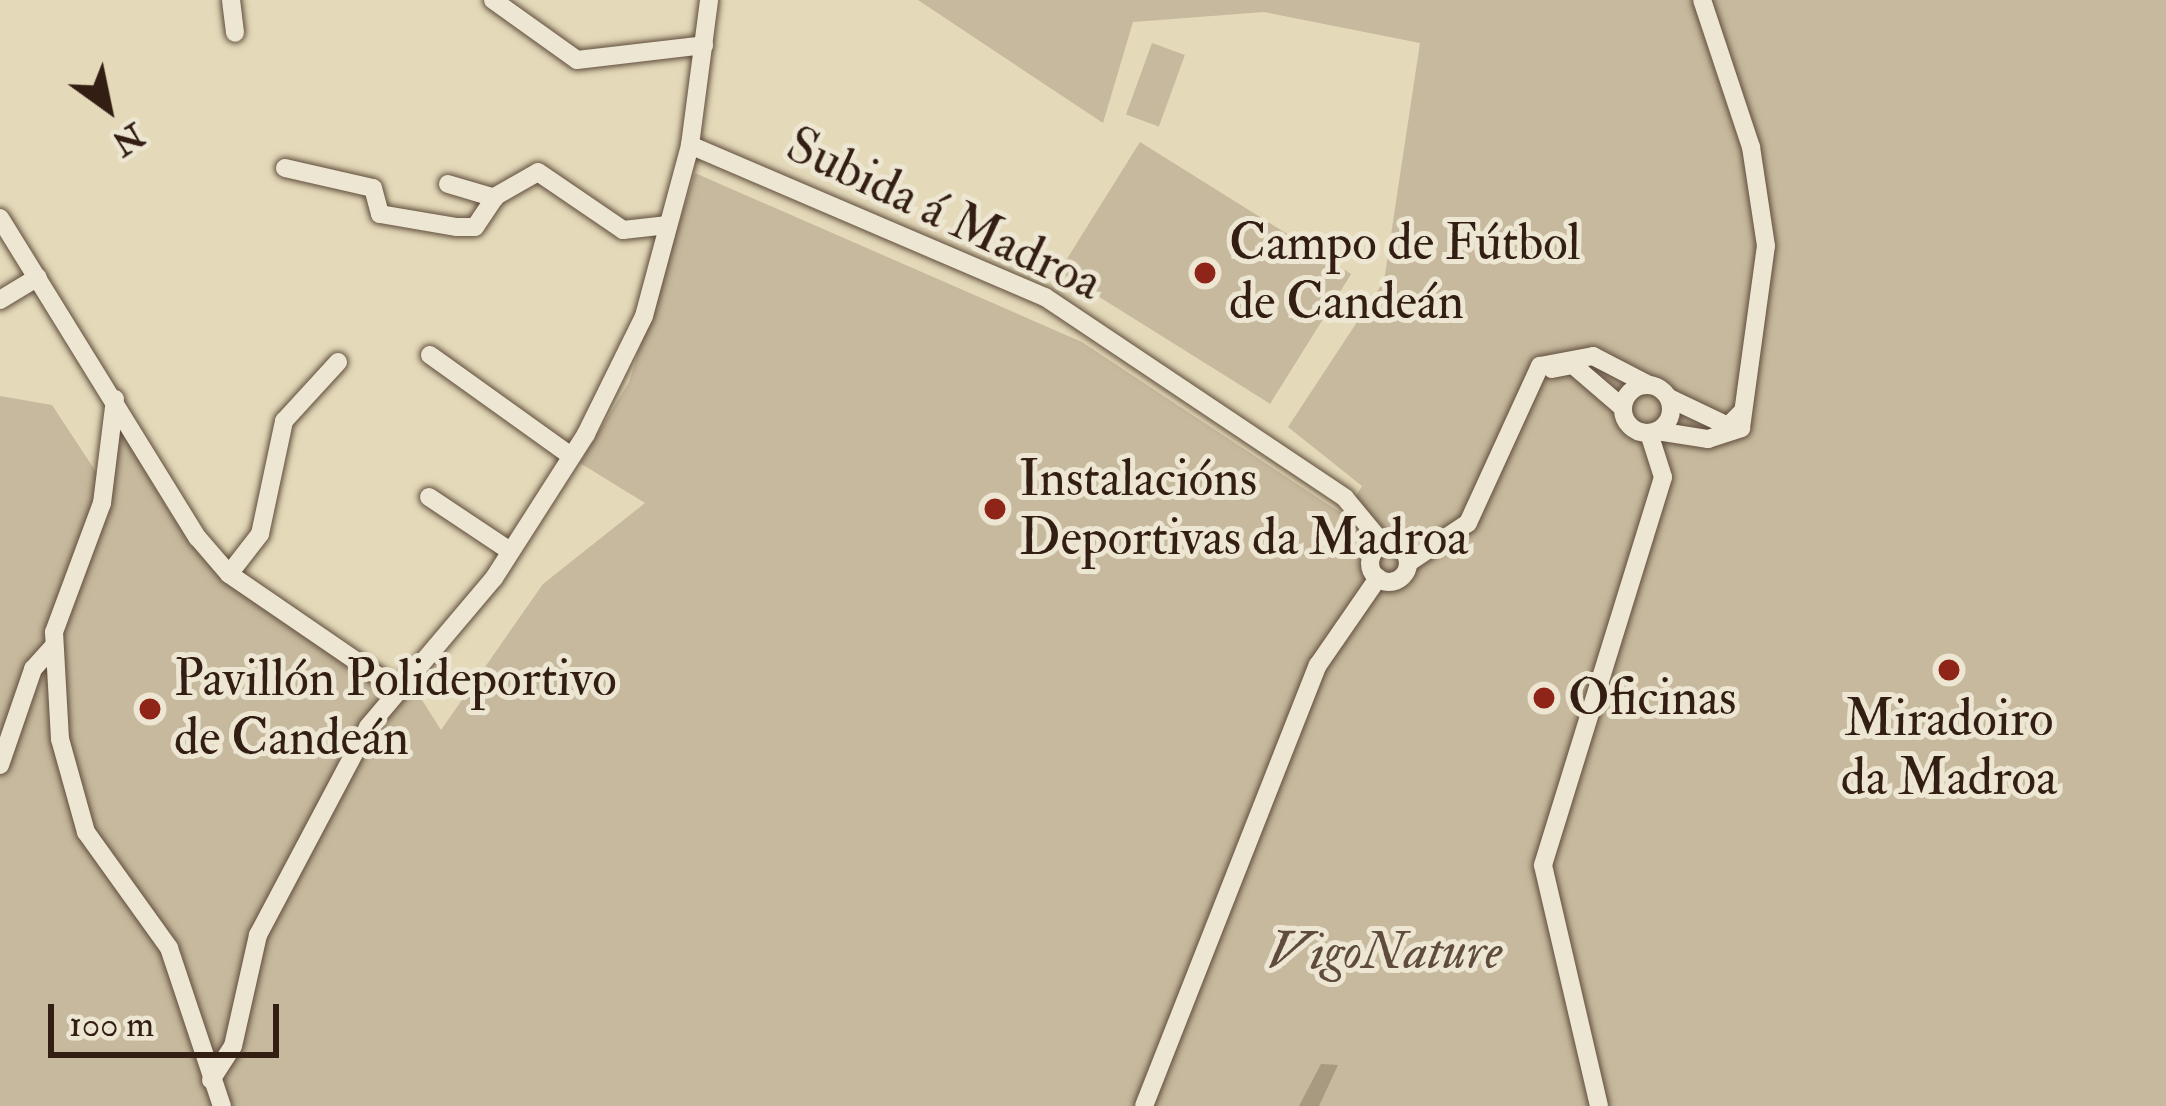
<!DOCTYPE html>
<html>
<head>
<meta charset="utf-8">
<style>
	body { margin:0 }
	#map { position:relative; width:2166px; height:1106px; overflow:hidden; background:#e4d9b9; font-family:"IM FELL Double Pica",serif }
	div>[style] { position:absolute }
	.green>* { inset:0; background:#c6b99d; transform-origin:0 0 }
	.water>* { inset:0; background:#a89981 }
	.roads { filter:drop-shadow(0 0 3px #5f4d3c) drop-shadow(0 0 3px #5f4d3c) }
	.minor>* { height:18px; margin:-9px; padding:0 9px; transform-origin:9px; border-radius:9px; background:#ede6d2 }
	.minor>.ring { margin:-9px; padding:0; box-sizing:content-box; background:none; border:18px solid #ede6d2; border-radius:50% }
	.dots>* { width:33px; height:33px; translate:-50% -50%; box-sizing:border-box; border:6px solid #ede6d2; border-radius:50% }
	span { translate:-50% -50%; white-space:nowrap; text-align:center; line-height:1.15; -webkit-text-stroke:10px #ede6d2; paint-order:stroke }
	.street-label { font-size:51px; color:#331e13 }
	.poi-label { font-size:51px; color:#331e13 }
	.left { translate:0 -50%; text-align:left }
	.park-label { font-size:51px; color:#5f4c3c; font-style:italic }
	.north { position:absolute; left:48px; top:48px; width:120px; height:120px; -webkit-text-stroke:9px #ede6d2; paint-order:stroke; rotate:147deg; font-size:33px; font-weight:700; line-height:48px; text-align:center; color:#331e13 }
	.north::after { content:''; display:block; margin:auto; width:42px; height:54px; background:#331e13; clip-path:polygon(50% 0,100% 100%,50% 72%,0 100%) }
	.scale { position:absolute; left:48px; top:1004px; width:231px; height:54px; box-sizing:border-box; border:6px solid #331e13; border-top:0; padding-left:15px; font-size:36px; line-height:42px; white-space:nowrap; color:#331e13; -webkit-text-stroke:9px #ede6d2; paint-order:stroke }
</style>
</head>
<body>
<div id="map">
	<div class="green">
		<i style="clip-path:polygon(918px 0,2166px 0,2166px 1106px,0 1106px,0 396px,52px 405px,104px 484px,120px 429px,174px 519px,263px 605px,410px 681px,441px 730px,543px 584px,645px 503px,580px 463px,629px 382px,695px 173px,1082px 342px,1344px 515px,1362px 486px,1288px 427px,1384px 281px,1420px 43px,1264px 12px,1133px 22px,1103px 123px)"></i>
		<i style="left:1152px;top:43px;width:35px;height:76px;rotate:20deg"></i>
		<i style="left:1140px;top:142px;width:249px;height:153px;rotate:32deg"></i>
	</div>
	<div class="water">
		<i style="clip-path:polygon(1321px 1064px,1338px 1065px,1319px 1106px,1299px 1106px)"></i>
	</div>
	<div class="roads">
		<div class="minor">
			<i style="left:231px;top:0;width:33px;rotate:83deg"></i>
			<i style="left:493px;top:0;width:103px;rotate:35.5deg"></i>
			<i style="left:577px;top:60px;width:128px;rotate:-6.7deg"></i>
			<i style="left:690px;top:145px;width:386px;rotate:23.2deg"></i>
			<i style="left:1045px;top:297px;width:361px;rotate:33.8deg"></i>
			<i style="left:1345px;top:498px;width:61px;rotate:50.3deg"></i>
			<i style="left:285px;top:168px;width:90px;rotate:12.8deg"></i>
			<i style="left:373px;top:188px;width:27px;rotate:75deg"></i>
			<i style="left:380px;top:214px;width:78px;rotate:9.6deg"></i>
			<i style="left:457px;top:227px;width:18px"></i>
			<i style="left:475px;top:227px;width:37px;rotate:-56deg"></i>
			<i style="left:496px;top:196px;width:48px;rotate:-29.7deg"></i>
			<i style="left:538px;top:172px;width:103px;rotate:34.3deg"></i>
			<i style="left:623px;top:230px;width:45px;rotate:-6.3deg"></i>
			<i style="left:448px;top:184px;width:49px;rotate:16.6deg"></i>
			<i style="left:0;top:218px;width:376px;rotate:58.3deg"></i>
			<i style="left:198px;top:538px;width:48px;rotate:49.3deg"></i>
			<i style="left:229px;top:574px;width:207px;rotate:34.4deg"></i>
			<i style="left:0;top:300px;width:44px;rotate:-31.2deg"></i>
			<i style="left:430px;top:355px;width:173px;rotate:35.6deg"></i>
			<i style="left:1552px;top:369px;width:21px;rotate:-11deg"></i>
			<i style="left:1573px;top:365px;width:65px;rotate:40.6deg"></i>
			<i class="ring" style="left:1623px;top:385px;width:30px;height:30px"></i>
			<i style="left:1669px;top:398px;width:65px;rotate:25.4deg"></i>
			<i style="left:1728px;top:426px;width:20px;rotate:-45deg"></i>
			<i style="left:115px;top:399px;width:105px;rotate:97.1deg"></i>
			<i style="left:102px;top:503px;width:138px;rotate:110.4deg"></i>
			<i style="left:54px;top:632px;width:107px;rotate:86.8deg"></i>
			<i style="left:60px;top:739px;width:97px;rotate:74.4deg"></i>
			<i style="left:86px;top:832px;width:143px;rotate:54.4deg"></i>
			<i style="left:169px;top:948px;width:167px;rotate:71.5deg"></i>
			<i style="left:1657px;top:431px;width:52px;rotate:8.9deg"></i>
			<i style="left:1708px;top:439px;width:35px;rotate:-18deg"></i>
			<i style="left:1741px;top:428px;width:184px;rotate:-82.2deg"></i>
			<i style="left:1766px;top:246px;width:100px;rotate:-98.6deg"></i>
			<i style="left:1751px;top:147px;width:155px;rotate:-108.4deg"></i>
			<i style="left:429px;top:497px;width:97px;rotate:33.7deg"></i>
			<i class="ring" style="left:1370px;top:544px;width:20px;height:20px"></i>
			<i style="left:1408px;top:563px;width:72px;rotate:-33.7deg"></i>
			<i style="left:1468px;top:523px;width:173px;rotate:-65.4deg"></i>
			<i style="left:1540px;top:366px;width:54px;rotate:-10.7deg"></i>
			<i style="left:1593px;top:356px;width:63px;rotate:27.4deg"></i>
			<i style="left:229px;top:574px;width:51px;rotate:-52.2deg"></i>
			<i style="left:260px;top:534px;width:116px;rotate:-78deg"></i>
			<i style="left:284px;top:421px;width:80px;rotate:-47.5deg"></i>
			<i style="left:0;top:765px;width:102px;rotate:-71deg"></i>
			<i style="left:33px;top:669px;width:30px;rotate:-48deg"></i>
			<i style="left:211px;top:1080px;width:40px;rotate:-57.1deg"></i>
			<i style="left:233px;top:1046px;width:114px;rotate:-77.3deg"></i>
			<i style="left:258px;top:935px;width:235px;rotate:-62.1deg"></i>
			<i style="left:368px;top:727px;width:195px;rotate:-49.8deg"></i>
			<i style="left:494px;top:578px;width:171px;rotate:-57.4deg"></i>
			<i style="left:586px;top:434px;width:131px;rotate:-63.8deg"></i>
			<i style="left:644px;top:316px;width:177px;rotate:-74.9deg"></i>
			<i style="left:690px;top:145px;width:146px;rotate:-82.5deg"></i>
			<i style="left:1144px;top:1106px;width:474px;rotate:-68.5deg"></i>
			<i style="left:1318px;top:665px;width:106px;rotate:-55.4deg"></i>
			<i style="left:1599px;top:1106px;width:247px;rotate:-103.1deg"></i>
			<i style="left:1543px;top:865px;width:406px;rotate:-72.8deg"></i>
			<i style="left:1663px;top:477px;width:46px;rotate:-107.7deg"></i>
		</div>
	</div>
	<div class="dots">
		<i style="left:1205px;top:273px;background:#8f2418"></i>
		<i style="left:995px;top:509px;background:#8f2418"></i>
		<i style="left:1949px;top:670px;background:#8f2418"></i>
		<i style="left:1544px;top:698px;background:#8f2418"></i>
		<i style="left:150px;top:709px;background:#8f2418"></i>
	</div>
	<div class="street-label">
		<span style="left:944px;top:214px;rotate:25deg">Subida á Madroa</span>
	</div>
	<div class="poi-label">
		<span class="left" style="left:1229px;top:273px">Campo de Fútbol<br>de Candeán</span>
		<span class="left" style="left:1019px;top:509px">Instalacións<br>Deportivas da Madroa</span>
		<span class="left" style="left:174px;top:709px">Pavillón Polideportivo<br>de Candeán</span>
		<span class="left" style="left:1568px;top:698px">Oficinas</span>
		<span style="left:1949px;top:749px">Miradoiro<br>da Madroa</span>
	</div>
	<div class="park-label">
		<span style="left:1385px;top:952px">VigoNature</span>
	</div>
	<div class="north">N</div>
	<div class="scale">100 m</div>
</div>
</body>
</html>
